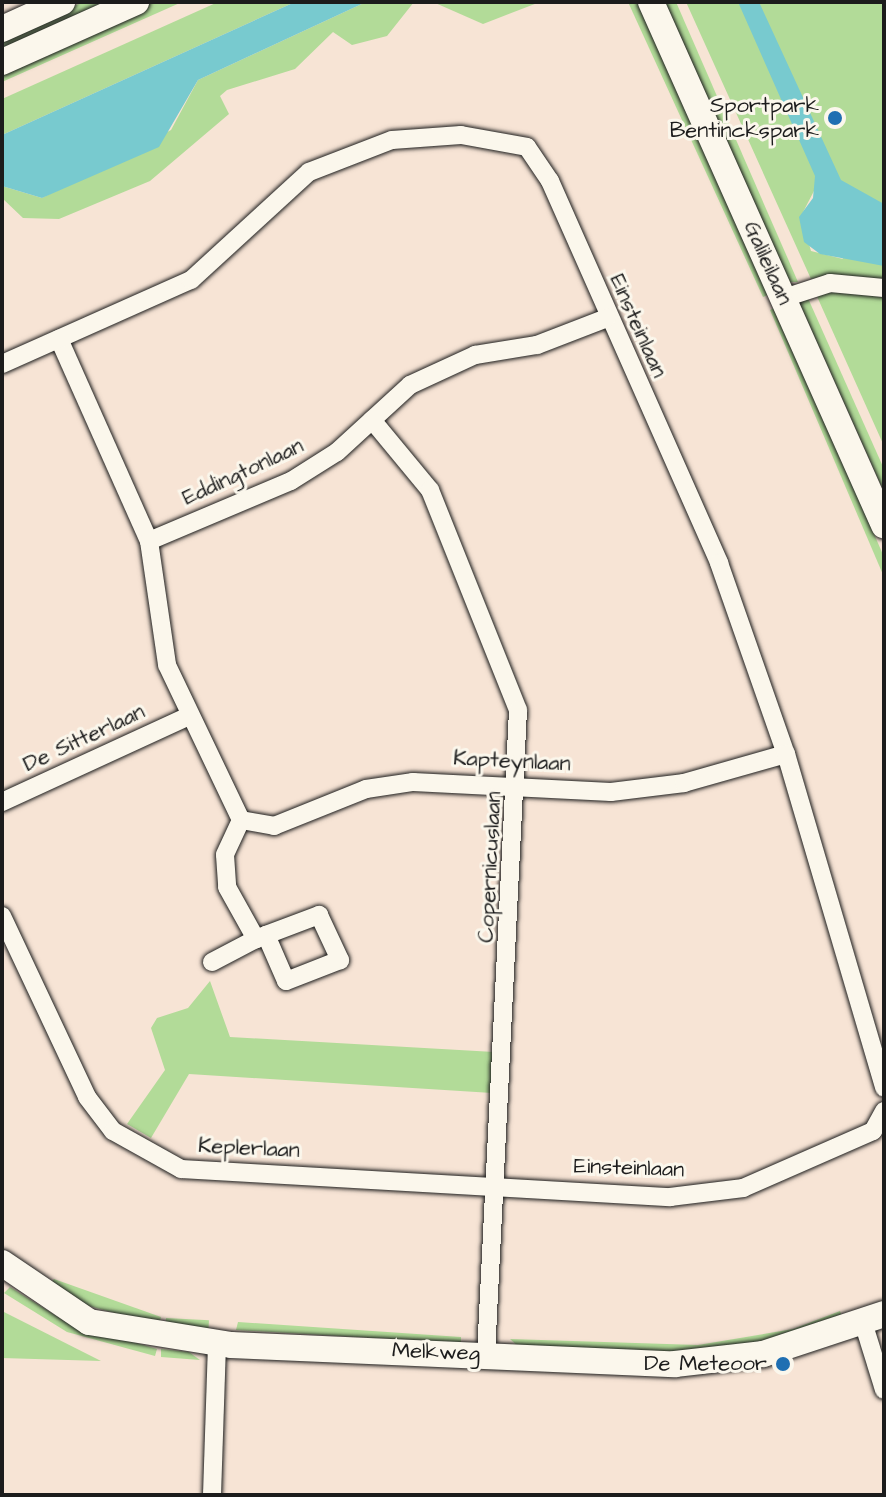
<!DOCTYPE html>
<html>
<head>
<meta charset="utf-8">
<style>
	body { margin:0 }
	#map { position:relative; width:886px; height:1497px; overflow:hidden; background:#f7e4d5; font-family:"Architects Daughter",sans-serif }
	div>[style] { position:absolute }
	.green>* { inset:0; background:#b2db98; transform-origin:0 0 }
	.water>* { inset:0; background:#78cacf }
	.roads { filter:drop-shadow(0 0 2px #1c1c1c) drop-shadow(0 0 2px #1c1c1c) }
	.street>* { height:18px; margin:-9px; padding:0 9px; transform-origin:9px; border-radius:9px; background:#fbf7ec }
	.secondary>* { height:26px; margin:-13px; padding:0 13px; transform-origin:13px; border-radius:13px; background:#fbf7ec }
	.dots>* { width:22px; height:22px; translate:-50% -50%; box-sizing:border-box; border:4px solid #fbf7ec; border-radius:50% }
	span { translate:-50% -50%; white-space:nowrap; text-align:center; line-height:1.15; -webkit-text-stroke:6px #fbf7ec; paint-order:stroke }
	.poi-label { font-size:22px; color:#1c1c1c }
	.right { translate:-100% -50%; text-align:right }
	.street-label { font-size:22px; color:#1c1c1c }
	.frame { position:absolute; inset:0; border:4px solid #1c1c1c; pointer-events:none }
</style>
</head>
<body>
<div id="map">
	<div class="green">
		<i style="clip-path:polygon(83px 2px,116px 2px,2px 53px,2px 38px)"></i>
		<i style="clip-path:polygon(152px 2px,182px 2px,2px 82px,2px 68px)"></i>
		<i style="clip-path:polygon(218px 2px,295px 2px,2px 135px,2px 99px)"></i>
		<i style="clip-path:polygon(366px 2px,414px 2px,387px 36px,352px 45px,333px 32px,295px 69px,227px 90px,220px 96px,229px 114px,150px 181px,59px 219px,23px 218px,2px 198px,2px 186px,42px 198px,171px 130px,198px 80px)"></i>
		<i style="clip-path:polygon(433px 2px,540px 2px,483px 24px)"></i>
		<i style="clip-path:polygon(628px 2px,638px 2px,770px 294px,763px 297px)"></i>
		<i style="clip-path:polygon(664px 2px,676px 2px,798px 282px,789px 282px)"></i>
		<i style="clip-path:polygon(evenodd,686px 2px,884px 2px,884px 446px,815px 292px,826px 276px,811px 279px,686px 2px,815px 189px,843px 259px,811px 251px,801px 216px,815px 189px)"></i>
		<i style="clip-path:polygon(807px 296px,884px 469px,884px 492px,798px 300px)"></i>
		<i style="clip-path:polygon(776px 307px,884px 557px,884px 577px,770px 310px)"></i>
		<i style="clip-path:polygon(210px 981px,230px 1037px,494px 1052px,492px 1093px,189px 1074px,151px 1138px,127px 1124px,165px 1070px,151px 1028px,157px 1018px,188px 1008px)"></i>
		<i style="clip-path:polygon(54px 1279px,161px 1317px,159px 1325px,89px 1306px,50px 1284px)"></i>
		<i style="clip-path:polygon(10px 1287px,66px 1322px,157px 1349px,155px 1356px,67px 1332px,4px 1293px)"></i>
		<i style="clip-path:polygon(2px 1311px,101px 1361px,2px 1358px)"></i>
		<i style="clip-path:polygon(840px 1311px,843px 1319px,802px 1334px,695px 1353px,519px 1347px,510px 1339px,698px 1345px,793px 1329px)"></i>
		<i style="left:166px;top:1318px;width:43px;height:8px;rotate:3deg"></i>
		<i style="clip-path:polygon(238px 1322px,461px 1337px,461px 1343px,236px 1330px)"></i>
		<i style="clip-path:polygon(161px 1349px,189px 1352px,200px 1360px,161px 1357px)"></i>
	</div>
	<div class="water">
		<i style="clip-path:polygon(295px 2px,366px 2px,198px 80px,159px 147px,42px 198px,2px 186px,2px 135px)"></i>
		<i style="clip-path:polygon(738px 2px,759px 2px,841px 180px,884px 204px,884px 266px,820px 254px,804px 242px,799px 217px,813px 198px,815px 176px)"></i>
	</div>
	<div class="roads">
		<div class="street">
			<i style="left:784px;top:298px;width:48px;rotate:-18.1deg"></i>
			<i style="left:830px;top:283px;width:54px;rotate:5.3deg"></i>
			<i style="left:59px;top:339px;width:221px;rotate:66deg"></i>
			<i style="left:149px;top:541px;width:125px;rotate:81.7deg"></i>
			<i style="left:167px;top:665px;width:172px;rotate:64.5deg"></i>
			<i style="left:241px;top:820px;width:34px;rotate:10deg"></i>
			<i style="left:274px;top:826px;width:99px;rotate:-21.9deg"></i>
			<i style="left:366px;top:789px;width:48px;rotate:-8.5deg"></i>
			<i style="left:413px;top:782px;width:198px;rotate:2.9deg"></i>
			<i style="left:611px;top:792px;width:74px;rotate:-7deg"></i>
			<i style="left:684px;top:783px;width:106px;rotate:-15.9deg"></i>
			<i style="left:2px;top:364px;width:207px;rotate:-24deg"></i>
			<i style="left:191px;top:280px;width:160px;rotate:-42.5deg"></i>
			<i style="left:309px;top:172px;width:89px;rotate:-21.1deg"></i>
			<i style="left:392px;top:140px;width:69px;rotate:-4.1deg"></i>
			<i style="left:461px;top:135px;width:67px;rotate:10.3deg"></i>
			<i style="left:527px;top:147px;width:41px;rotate:55.9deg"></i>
			<i style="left:550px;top:181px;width:418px;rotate:66.1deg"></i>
			<i style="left:719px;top:563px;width:202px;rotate:70.7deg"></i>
			<i style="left:786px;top:754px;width:348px;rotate:73.6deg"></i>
			<i style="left:372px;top:420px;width:91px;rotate:50.4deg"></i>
			<i style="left:430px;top:490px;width:237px;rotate:68.2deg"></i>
			<i style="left:518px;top:710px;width:645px;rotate:92.84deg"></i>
			<i style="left:149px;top:541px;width:154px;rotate:-22.9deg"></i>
			<i style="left:291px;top:481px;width:54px;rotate:-32.2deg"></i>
			<i style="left:337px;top:452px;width:99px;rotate:-42.5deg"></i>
			<i style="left:410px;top:385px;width:72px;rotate:-24.8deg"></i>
			<i style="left:475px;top:355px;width:63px;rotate:-9.2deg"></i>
			<i style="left:537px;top:345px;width:75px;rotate:-21.1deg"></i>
			<i style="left:2px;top:802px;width:204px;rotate:-24.7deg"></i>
			<i style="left:241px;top:820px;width:38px;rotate:115deg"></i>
			<i style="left:225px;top:855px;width:32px;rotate:86deg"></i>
			<i style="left:227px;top:887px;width:60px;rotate:60.9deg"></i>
			<i style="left:256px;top:939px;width:11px;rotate:-22deg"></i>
			<i style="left:266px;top:935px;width:57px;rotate:-20.7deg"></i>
			<i style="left:319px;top:915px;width:50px;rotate:65deg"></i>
			<i style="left:340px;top:960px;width:58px;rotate:158.7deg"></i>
			<i style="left:286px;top:981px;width:50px;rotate:-113.5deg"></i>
			<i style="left:2px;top:916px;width:200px;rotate:64.8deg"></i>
			<i style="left:87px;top:1097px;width:43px;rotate:52.6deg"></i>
			<i style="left:113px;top:1131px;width:78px;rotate:29.2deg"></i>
			<i style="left:181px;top:1169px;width:490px;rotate:3.3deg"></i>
			<i style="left:670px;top:1197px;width:74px;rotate:-7deg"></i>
			<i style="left:743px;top:1188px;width:142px;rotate:-23.7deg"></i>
			<i style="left:873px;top:1131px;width:23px;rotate:-61deg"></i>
			<i style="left:212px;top:962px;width:50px;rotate:-27.6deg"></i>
			<i style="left:863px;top:1322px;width:71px;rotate:72.8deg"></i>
			<i style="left:212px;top:1495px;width:151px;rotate:-88.1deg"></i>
		</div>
		<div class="secondary">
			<i style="left:651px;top:2px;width:573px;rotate:65.99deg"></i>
			<i style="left:2px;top:29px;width:66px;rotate:-24.2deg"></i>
			<i style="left:2px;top:62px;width:147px;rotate:-24.1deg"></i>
			<i style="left:2px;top:1263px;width:105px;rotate:34.1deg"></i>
			<i style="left:89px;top:1322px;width:144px;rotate:9.2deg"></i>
			<i style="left:231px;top:1345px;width:444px;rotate:2.5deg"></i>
			<i style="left:675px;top:1364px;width:89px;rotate:-6.5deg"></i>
			<i style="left:763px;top:1354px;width:127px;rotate:-18.3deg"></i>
		</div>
	</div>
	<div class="dots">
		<i style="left:835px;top:118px;background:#1f6fb2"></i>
		<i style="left:783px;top:1364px;background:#1f6fb2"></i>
	</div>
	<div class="poi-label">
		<span class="right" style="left:819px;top:118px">Sportpark<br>Bentinckspark</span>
		<span class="right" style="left:767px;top:1364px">De Meteoor</span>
	</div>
	<div class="street-label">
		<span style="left:768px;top:263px;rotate:66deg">Galileilaan</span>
		<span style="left:638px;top:326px;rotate:66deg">Einsteinlaan</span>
		<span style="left:243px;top:472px;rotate:-25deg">Eddingtonlaan</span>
		<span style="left:84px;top:738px;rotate:-25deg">De Sitterlaan</span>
		<span style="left:512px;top:761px;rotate:3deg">Kapteynlaan</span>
		<span style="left:490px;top:867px;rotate:-87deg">Copernicuslaan</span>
		<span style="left:249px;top:1148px;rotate:3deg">Keplerlaan</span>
		<span style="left:629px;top:1168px;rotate:2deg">Einsteinlaan</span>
		<span style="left:436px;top:1352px;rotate:2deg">Melkweg</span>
	</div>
	<div class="frame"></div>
</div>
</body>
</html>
